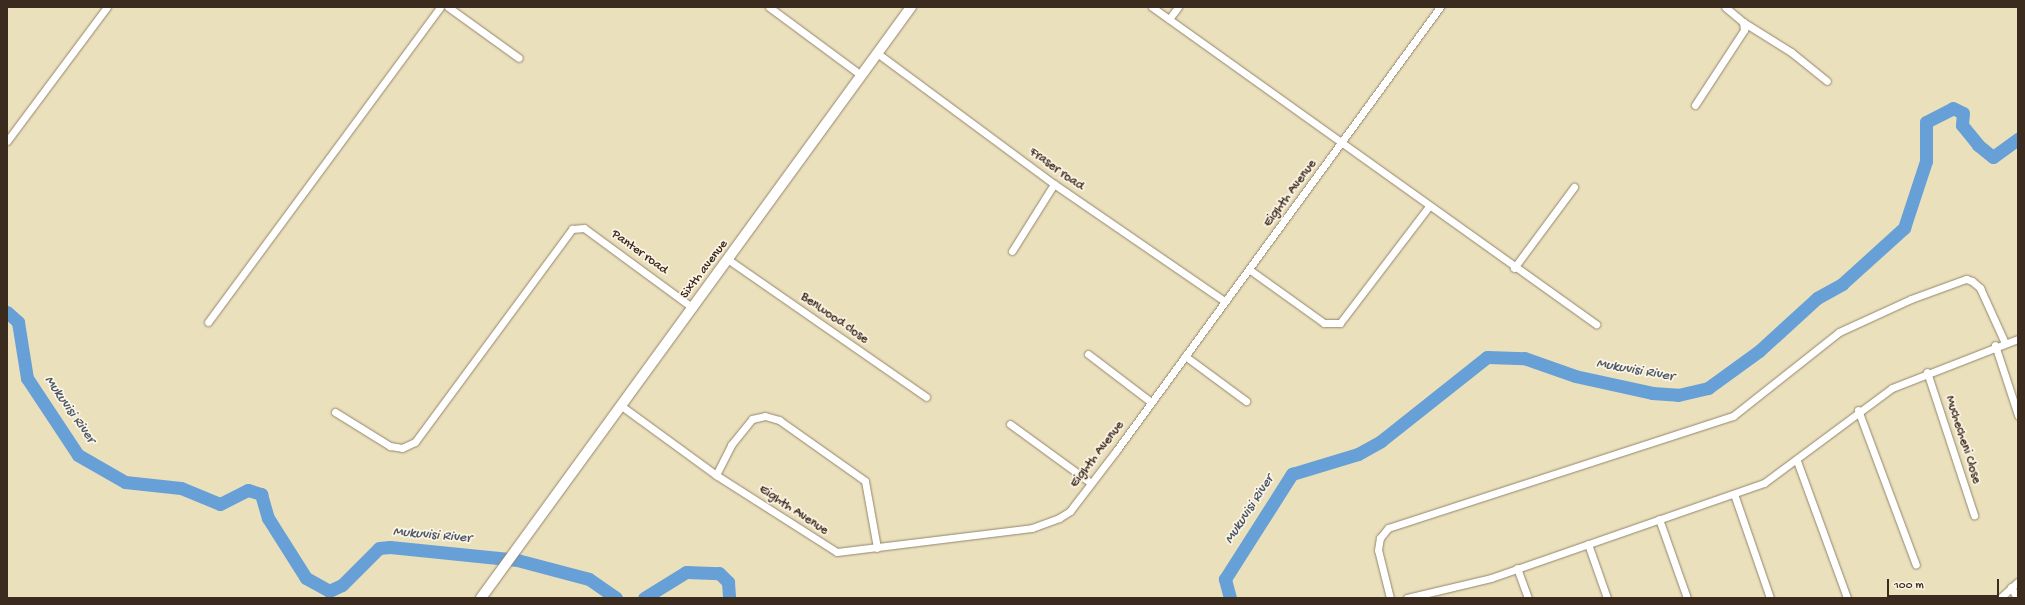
<!DOCTYPE html>
<html>
<head>
<meta charset="utf-8">
<style>
	body { margin:0 }
	#map { position:relative; width:2025px; height:605px; overflow:hidden; background:#ebe0bc; font-family:"Gochi Hand",sans-serif }
	div>[style] { position:absolute }
	.river>* { height:13px; margin:-6.5px; padding:0 6.5px; transform-origin:6.5px; border-radius:6.5px; background:#67a0d6 }
	.roads { filter:drop-shadow(0 0 1px #93856d) drop-shadow(0 0 1px #93856d) }
	.street>* { height:7px; margin:-3.5px; padding:0 3.5px; transform-origin:3.5px; border-radius:3.5px; background:#fff }
	.secondary>* { height:10px; margin:-5px; padding:0 5px; transform-origin:5px; border-radius:5px; background:#fff }
	span { translate:-50% -50%; white-space:nowrap; text-align:center; line-height:1.15; -webkit-text-stroke:3.5px #fcf5e5; paint-order:stroke }
	.street-label { font-size:13px; color:#3b2a1e }
	.water-label { font-size:14px; color:#4d5968; font-style:italic }
	.frame { position:absolute; inset:0; border:8px solid #3b2a1e; pointer-events:none }
	.scale { position:absolute; left:1887px; top:579px; width:112px; height:18px; box-sizing:border-box; border:2px solid #3b2a1e; border-top:0; padding-left:5px; font-size:12px; line-height:14px; white-space:nowrap; color:#3b2a1e; -webkit-text-stroke:3px #fcf5e5; paint-order:stroke }
</style>
</head>
<body>
<div id="map">
	<div class="river">
		<i style="left:7px;top:312px;width:15px;rotate:42deg"></i>
		<i style="left:18px;top:322px;width:57px;rotate:80.9deg"></i>
		<i style="left:27px;top:378px;width:92px;rotate:56.5deg"></i>
		<i style="left:78px;top:455px;width:54px;rotate:29.9deg"></i>
		<i style="left:125px;top:482px;width:56px;rotate:6.1deg"></i>
		<i style="left:181px;top:488px;width:42px;rotate:22.3deg"></i>
		<i style="left:220px;top:504px;width:31px;rotate:-27deg"></i>
		<i style="left:248px;top:490px;width:14px;rotate:17deg"></i>
		<i style="left:261px;top:494px;width:25px;rotate:74deg"></i>
		<i style="left:268px;top:518px;width:71px;rotate:57.7deg"></i>
		<i style="left:306px;top:578px;width:26px;rotate:29deg"></i>
		<i style="left:329px;top:591px;width:14px;rotate:-25deg"></i>
		<i style="left:342px;top:585px;width:52px;rotate:-45deg"></i>
		<i style="left:379px;top:548px;width:11px;rotate:-5deg"></i>
		<i style="left:390px;top:547px;width:128px;rotate:5.8deg"></i>
		<i style="left:517px;top:560px;width:74px;rotate:14.8deg"></i>
		<i style="left:589px;top:579px;width:33px;rotate:35deg"></i>
		<i style="left:644px;top:598px;width:49px;rotate:-31.8deg"></i>
		<i style="left:686px;top:572px;width:33px;rotate:2deg"></i>
		<i style="left:719px;top:573px;width:13px;rotate:45deg"></i>
		<i style="left:728px;top:582px;width:16px;rotate:86deg"></i>
		<i style="left:1230px;top:598px;width:20px;rotate:-105deg"></i>
		<i style="left:1225px;top:579px;width:125px;rotate:-57.5deg"></i>
		<i style="left:1292px;top:474px;width:69px;rotate:-16.9deg"></i>
		<i style="left:1358px;top:454px;width:26px;rotate:-29deg"></i>
		<i style="left:1381px;top:441px;width:135px;rotate:-38.4deg"></i>
		<i style="left:1487px;top:357px;width:37px;rotate:2deg"></i>
		<i style="left:1524px;top:358px;width:54px;rotate:19.4deg"></i>
		<i style="left:1575px;top:376px;width:79px;rotate:12.4deg"></i>
		<i style="left:1652px;top:393px;width:26px;rotate:4deg"></i>
		<i style="left:1678px;top:395px;width:31px;rotate:-13deg"></i>
		<i style="left:1708px;top:388px;width:63px;rotate:-36deg"></i>
		<i style="left:1759px;top:351px;width:79px;rotate:-42.4deg"></i>
		<i style="left:1817px;top:298px;width:29px;rotate:-29deg"></i>
		<i style="left:1842px;top:284px;width:84px;rotate:-42.1deg"></i>
		<i style="left:1904px;top:228px;width:71px;rotate:-71.8deg"></i>
		<i style="left:1926px;top:161px;width:39px;rotate:-90deg"></i>
		<i style="left:1926px;top:122px;width:30px;rotate:-27deg"></i>
		<i style="left:1953px;top:108px;width:11px;rotate:27deg"></i>
		<i style="left:1963px;top:113px;width:12px;rotate:95deg"></i>
		<i style="left:1962px;top:125px;width:26px;rotate:51deg"></i>
		<i style="left:1978px;top:145px;width:19px;rotate:39deg"></i>
		<i style="left:1993px;top:157px;width:31px;rotate:-36deg"></i>
	</div>
	<div class="roads">
		<div class="street">
			<i style="left:448px;top:7px;width:87px;rotate:35.7deg"></i>
			<i style="left:769px;top:7px;width:114px;rotate:36.5deg"></i>
			<i style="left:1152px;top:7px;width:546px;rotate:35.53deg"></i>
			<i style="left:1169px;top:19px;width:15px;rotate:-53deg"></i>
			<i style="left:1743px;top:22px;width:57px;rotate:32deg"></i>
			<i style="left:1791px;top:52px;width:46px;rotate:38.9deg"></i>
			<i style="left:877px;top:53px;width:220px;rotate:36.5deg"></i>
			<i style="left:1054px;top:184px;width:206px;rotate:34.5deg"></i>
			<i style="left:1695px;top:105px;width:90px;rotate:-56.8deg"></i>
			<i style="left:1744px;top:30px;width:8px;rotate:-97deg"></i>
			<i style="left:1743px;top:22px;width:23px;rotate:-140deg"></i>
			<i style="left:7px;top:141px;width:167px;rotate:-53.3deg"></i>
			<i style="left:1012px;top:251px;width:79px;rotate:-57.9deg"></i>
			<i style="left:729px;top:260px;width:240px;rotate:34.8deg"></i>
			<i style="left:1514px;top:268px;width:101px;rotate:-53.5deg"></i>
			<i style="left:1250px;top:270px;width:91px;rotate:35.6deg"></i>
			<i style="left:1324px;top:323px;width:16px"></i>
			<i style="left:1340px;top:323px;width:147px;rotate:-52.7deg"></i>
			<i style="left:208px;top:322px;width:391px;rotate:-53.6deg"></i>
			<i style="left:1995px;top:345px;width:74px;rotate:71.8deg"></i>
			<i style="left:1088px;top:354px;width:79px;rotate:37.3deg"></i>
			<i style="left:1185px;top:356px;width:76px;rotate:36.4deg"></i>
			<i style="left:1927px;top:372px;width:151px;rotate:71.8deg"></i>
			<i style="left:620px;top:405px;width:119px;rotate:36.1deg"></i>
			<i style="left:716px;top:475px;width:143px;rotate:32.5deg"></i>
			<i style="left:837px;top:552px;width:196px;rotate:-7deg"></i>
			<i style="left:1032px;top:528px;width:29px;rotate:-20deg"></i>
			<i style="left:1059px;top:518px;width:13px;rotate:-32deg"></i>
			<i style="left:1070px;top:511px;width:76px;rotate:-52.5deg"></i>
			<i style="left:1116px;top:451px;width:550px;rotate:-53.88deg"></i>
			<i style="left:1858px;top:410px;width:165px;rotate:69.5deg"></i>
			<i style="left:335px;top:412px;width:65px;rotate:31.7deg"></i>
			<i style="left:390px;top:446px;width:12px;rotate:9deg"></i>
			<i style="left:402px;top:448px;width:14px;rotate:-25deg"></i>
			<i style="left:415px;top:442px;width:265px;rotate:-53.6deg"></i>
			<i style="left:572px;top:229px;width:12px;rotate:-5deg"></i>
			<i style="left:584px;top:228px;width:135px;rotate:36.3deg"></i>
			<i style="left:1010px;top:424px;width:100px;rotate:36.1deg"></i>
			<i style="left:1797px;top:461px;width:146px;rotate:69.9deg"></i>
			<i style="left:716px;top:475px;width:34px;rotate:-63deg"></i>
			<i style="left:731px;top:445px;width:33px;rotate:-51deg"></i>
			<i style="left:752px;top:419px;width:13px;rotate:-13deg"></i>
			<i style="left:765px;top:416px;width:15px;rotate:16deg"></i>
			<i style="left:779px;top:420px;width:105px;rotate:35.3deg"></i>
			<i style="left:865px;top:481px;width:68px;rotate:79.8deg"></i>
			<i style="left:1734px;top:494px;width:110px;rotate:70.9deg"></i>
			<i style="left:1659px;top:519px;width:84px;rotate:70.5deg"></i>
			<i style="left:1588px;top:544px;width:57px;rotate:70.6deg"></i>
			<i style="left:1517px;top:568px;width:32px;rotate:70deg"></i>
			<i style="left:2011px;top:587px;width:13px;rotate:61deg"></i>
			<i style="left:1390px;top:598px;width:49px;rotate:-104deg"></i>
			<i style="left:1378px;top:550px;width:12px;rotate:-81deg"></i>
			<i style="left:1380px;top:538px;width:13px;rotate:-51deg"></i>
			<i style="left:1388px;top:528px;width:363px;rotate:-18deg"></i>
			<i style="left:1733px;top:416px;width:135px;rotate:-38.4deg"></i>
			<i style="left:1839px;top:332px;width:79px;rotate:-24.6deg"></i>
			<i style="left:1911px;top:299px;width:59px;rotate:-20deg"></i>
			<i style="left:1966px;top:279px;width:6px;rotate:18deg"></i>
			<i style="left:1972px;top:281px;width:11px;rotate:41deg"></i>
			<i style="left:1980px;top:288px;width:58px;rotate:65.6deg"></i>
			<i style="left:1407px;top:598px;width:86px;rotate:-13.4deg"></i>
			<i style="left:1491px;top:578px;width:289px;rotate:-19.2deg"></i>
			<i style="left:1764px;top:483px;width:159px;rotate:-36.6deg"></i>
			<i style="left:1892px;top:388px;width:135px;rotate:-21.3deg"></i>
			<i style="left:2000px;top:598px;width:24px;rotate:-42deg"></i>
		</div>
		<div class="secondary">
			<i style="left:481px;top:598px;width:731px;rotate:-53.96deg"></i>
		</div>
	</div>
	<div class="street-label">
		<span style="left:1056px;top:170px;rotate:36deg">Fraser road</span>
		<span style="left:1291px;top:194px;rotate:-54deg">Eighth Avenue</span>
		<span style="left:639px;top:253px;rotate:36deg">Panter road</span>
		<span style="left:705px;top:270px;rotate:-53deg">Sixth avenue</span>
		<span style="left:834px;top:319px;rotate:35deg">Benwood close</span>
		<span style="left:1962px;top:440px;rotate:72deg">Muchecheni Close</span>
		<span style="left:1098px;top:455px;rotate:-53deg">Eighth Avenue</span>
		<span style="left:793px;top:511px;rotate:33deg">Eighth Avenue</span>
	</div>
	<div class="water-label">
		<span style="left:1635px;top:371px;rotate:10deg">Mukuvisi River</span>
		<span style="left:69px;top:410px;rotate:55deg">Mukuvisi River</span>
		<span style="left:1250px;top:510px;rotate:-57deg">Mukuvisi River</span>
		<span style="left:432px;top:536px;rotate:5deg">Mukuvisi River</span>
	</div>
	<div class="frame"></div>
	<div class="scale">100 m</div>
</div>
</body>
</html>
